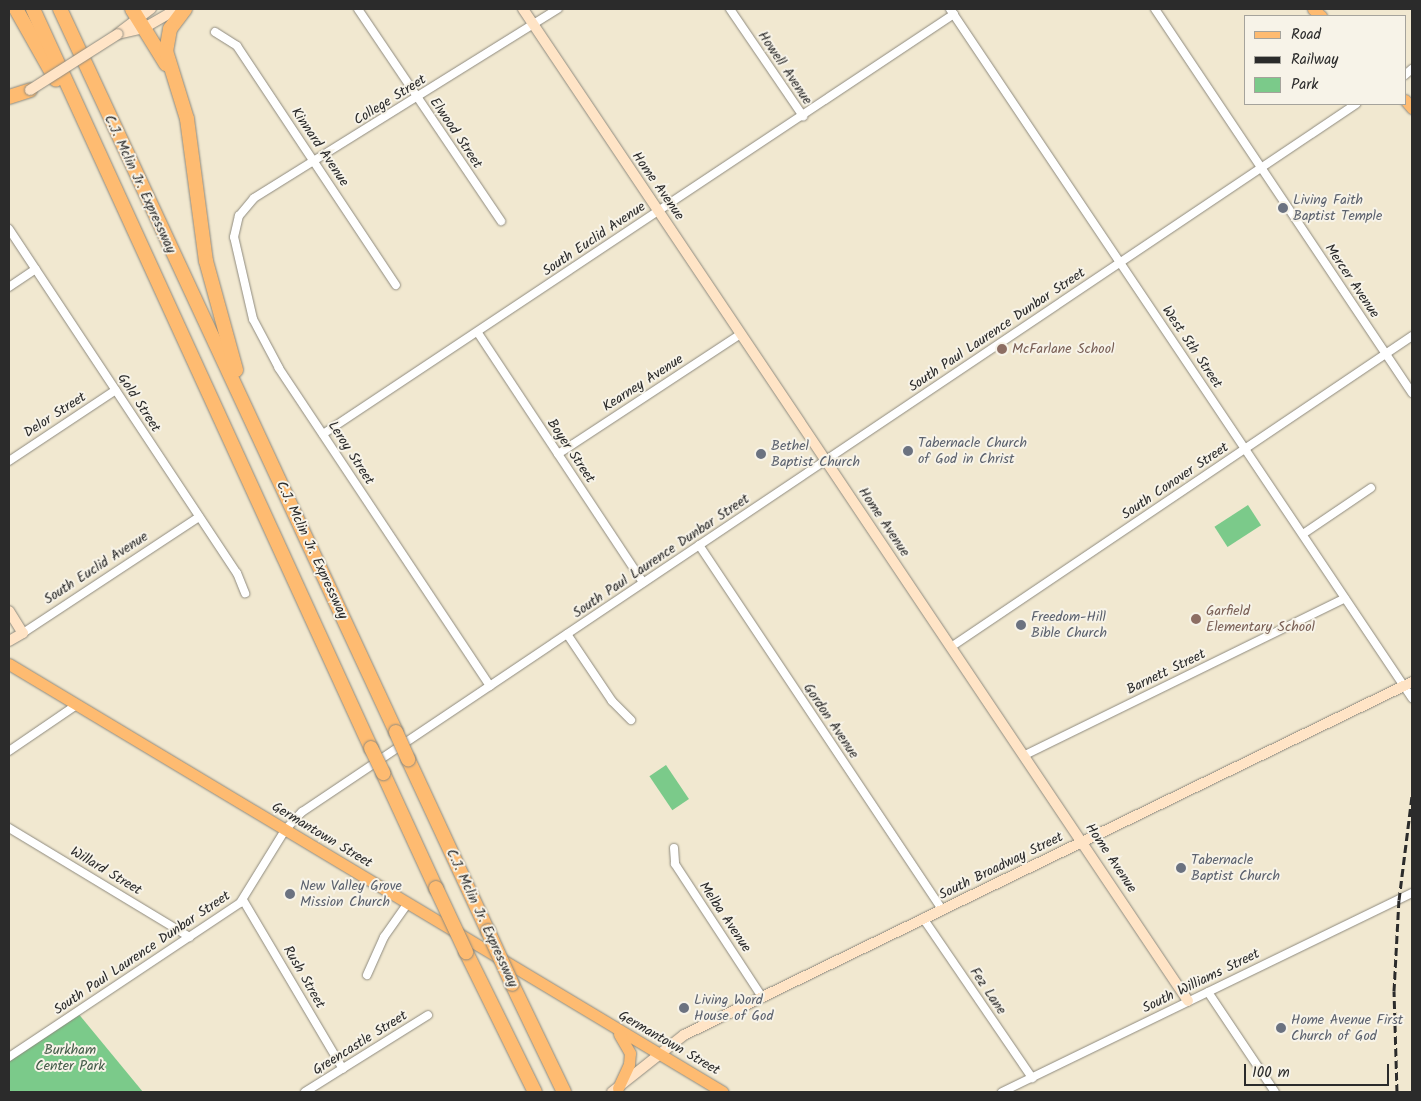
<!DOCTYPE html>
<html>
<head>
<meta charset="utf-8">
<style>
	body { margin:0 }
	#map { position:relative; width:1421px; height:1101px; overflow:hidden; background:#f1e8d0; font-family:Kalam,sans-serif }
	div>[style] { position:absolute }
	.green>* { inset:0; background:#7bca8a; transform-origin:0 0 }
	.roads { filter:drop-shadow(0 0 1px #8e8a7e) drop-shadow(0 0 1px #8e8a7e) }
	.street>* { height:8px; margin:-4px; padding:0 4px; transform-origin:4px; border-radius:4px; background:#fff }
	.secondary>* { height:10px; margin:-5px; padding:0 5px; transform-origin:5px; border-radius:5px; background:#ffe4c6 }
	.primary>* { height:11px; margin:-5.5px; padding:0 5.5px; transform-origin:5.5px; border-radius:5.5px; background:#febb71 }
	.highway>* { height:14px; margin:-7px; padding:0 7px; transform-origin:7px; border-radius:7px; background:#febb71 }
	.rail>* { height:3px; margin-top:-1.5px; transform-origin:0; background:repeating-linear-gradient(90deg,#2b2b2b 0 8px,transparent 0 12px) }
	.bridges { filter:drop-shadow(0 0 1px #8e8a7e) drop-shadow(0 0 1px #8e8a7e) }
	.secondary-bridge>* { height:10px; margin:-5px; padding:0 5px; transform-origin:5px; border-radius:5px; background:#ffe4c6 }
	.highway-bridge>* { height:14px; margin:-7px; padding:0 7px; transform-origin:7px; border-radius:7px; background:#febb71 }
	.dots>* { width:14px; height:14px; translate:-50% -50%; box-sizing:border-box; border:2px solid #f7f3e8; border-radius:50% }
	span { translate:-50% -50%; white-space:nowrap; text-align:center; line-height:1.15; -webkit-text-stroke:4px #f7f3e8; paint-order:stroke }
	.street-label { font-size:14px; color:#2b2b2b }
	.worship-label { font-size:14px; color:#5b616d }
	.left { translate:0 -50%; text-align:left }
	.education-label { font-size:14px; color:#785e54 }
	.park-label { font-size:14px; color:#435b48 }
	.frame { position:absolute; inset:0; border:10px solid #2b2b2b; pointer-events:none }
	.legend { position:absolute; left:1244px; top:15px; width:162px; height:90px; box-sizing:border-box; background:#f7f3e8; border:1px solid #a5a39c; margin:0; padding:6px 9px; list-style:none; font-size:15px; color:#2b2b2b }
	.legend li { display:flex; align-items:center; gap:10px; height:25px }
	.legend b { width:25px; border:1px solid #a5a39c }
	.scale { position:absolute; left:1244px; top:1064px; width:145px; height:22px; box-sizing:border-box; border:2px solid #2b2b2b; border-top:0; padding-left:6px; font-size:15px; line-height:18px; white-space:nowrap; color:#2b2b2b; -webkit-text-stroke:4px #f7f3e8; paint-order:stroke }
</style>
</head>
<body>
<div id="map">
	<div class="green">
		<i style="left:1248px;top:505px;width:24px;height:40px;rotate:57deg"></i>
		<i style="left:666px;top:765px;width:41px;height:20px;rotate:56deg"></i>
		<i style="clip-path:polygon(77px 1012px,143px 1092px,9px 1092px,9px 1057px)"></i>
	</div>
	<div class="roads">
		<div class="street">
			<i style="left:358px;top:9px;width:256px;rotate:56deg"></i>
			<i style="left:730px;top:9px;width:130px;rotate:55.7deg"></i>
			<i style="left:950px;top:9px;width:830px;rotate:56.16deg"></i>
			<i style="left:1155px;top:9px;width:462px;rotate:56.2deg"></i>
			<i style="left:215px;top:32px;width:26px;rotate:32deg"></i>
			<i style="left:237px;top:46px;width:287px;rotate:56.4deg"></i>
			<i style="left:1405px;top:75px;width:9px;rotate:-41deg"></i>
			<i style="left:9px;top:229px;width:413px;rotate:56.5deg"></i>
			<i style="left:237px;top:573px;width:22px;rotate:68deg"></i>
			<i style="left:9px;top:287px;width:32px;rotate:-34deg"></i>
			<i style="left:478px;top:333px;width:299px;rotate:56.5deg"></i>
			<i style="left:323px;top:434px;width:758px;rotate:-33.65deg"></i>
			<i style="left:558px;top:454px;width:219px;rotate:-33.3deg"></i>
			<i style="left:9px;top:461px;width:128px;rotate:-33.6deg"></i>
			<i style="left:1303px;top:534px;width:82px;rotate:-34.1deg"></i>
			<i style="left:699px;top:545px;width:438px;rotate:56.3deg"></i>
			<i style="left:23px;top:633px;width:211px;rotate:-33.4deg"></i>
			<i style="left:567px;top:634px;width:81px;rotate:56.1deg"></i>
			<i style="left:612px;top:701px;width:27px;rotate:45deg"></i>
			<i style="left:951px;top:647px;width:556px;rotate:-34deg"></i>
			<i style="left:490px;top:686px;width:382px;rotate:-123.6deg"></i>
			<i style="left:279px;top:368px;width:55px;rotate:-118deg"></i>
			<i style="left:253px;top:319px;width:84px;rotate:-103deg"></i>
			<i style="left:234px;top:237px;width:22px;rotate:-77deg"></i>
			<i style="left:239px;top:216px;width:23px;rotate:-50deg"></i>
			<i style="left:254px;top:198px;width:358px;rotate:-31.9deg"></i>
			<i style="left:9px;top:751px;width:80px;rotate:-34.3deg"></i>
			<i style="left:1025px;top:755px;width:356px;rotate:-26.1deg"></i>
			<i style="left:9px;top:828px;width:211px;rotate:31.1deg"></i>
			<i style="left:674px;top:848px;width:16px;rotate:86deg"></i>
			<i style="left:675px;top:864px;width:159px;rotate:56.8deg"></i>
			<i style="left:243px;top:900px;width:196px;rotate:59.4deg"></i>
			<i style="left:923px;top:918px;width:194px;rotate:55.7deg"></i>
			<i style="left:367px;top:975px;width:42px;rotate:-65.9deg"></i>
			<i style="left:384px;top:937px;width:42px;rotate:-54.8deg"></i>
			<i style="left:1208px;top:992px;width:120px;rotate:56.2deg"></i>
			<i style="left:9px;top:1057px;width:278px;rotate:-33.7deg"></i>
			<i style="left:240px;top:903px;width:86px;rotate:-58.3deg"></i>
			<i style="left:285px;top:830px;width:25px;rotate:-47deg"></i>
			<i style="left:302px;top:812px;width:1270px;rotate:-33.89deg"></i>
			<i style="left:305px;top:1092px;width:145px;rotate:-32deg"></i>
			<i style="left:1002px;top:1092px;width:456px;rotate:-25.9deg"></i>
		</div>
		<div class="secondary">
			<i style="left:523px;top:9px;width:1194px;rotate:56.16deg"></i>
			<i style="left:120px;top:32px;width:39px;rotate:-37deg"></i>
			<i style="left:118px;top:34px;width:27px;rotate:-13deg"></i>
			<i style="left:144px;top:28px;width:38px;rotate:-30deg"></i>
			<i style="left:9px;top:611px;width:26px;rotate:58deg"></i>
			<i style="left:23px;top:633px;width:16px;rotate:150deg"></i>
			<i style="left:612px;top:1092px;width:92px;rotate:-38.4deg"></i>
			<i style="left:684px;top:1035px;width:809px;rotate:-25.87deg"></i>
		</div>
		<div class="primary">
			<i style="left:1313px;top:9px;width:11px;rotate:41deg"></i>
			<i style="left:1405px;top:100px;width:11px;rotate:49deg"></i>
			<i style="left:9px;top:664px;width:832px;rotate:30.94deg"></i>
			<i style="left:618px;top:1088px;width:26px;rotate:-65deg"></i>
			<i style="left:629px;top:1064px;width:11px;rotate:-85deg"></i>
			<i style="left:630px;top:1053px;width:22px;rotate:-120deg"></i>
		</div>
		<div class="highway">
			<i style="left:16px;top:9px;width:81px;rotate:60.6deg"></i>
			<i style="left:33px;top:9px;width:813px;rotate:65.42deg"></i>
			<i style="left:60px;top:9px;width:797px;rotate:65.07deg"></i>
			<i style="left:132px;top:9px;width:65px;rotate:58.3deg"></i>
			<i style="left:185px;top:9px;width:25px;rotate:127deg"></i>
			<i style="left:170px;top:29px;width:22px;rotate:100deg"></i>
			<i style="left:166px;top:51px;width:71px;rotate:72.8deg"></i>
			<i style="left:187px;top:119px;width:143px;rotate:82.4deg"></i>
			<i style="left:206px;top:261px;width:113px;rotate:74.6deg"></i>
			<i style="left:9px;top:97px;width:22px;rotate:-18deg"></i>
			<i style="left:408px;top:759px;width:190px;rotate:65.1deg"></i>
			<i style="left:383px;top:773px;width:127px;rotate:65.3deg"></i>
			<i style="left:466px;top:952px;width:156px;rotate:63.8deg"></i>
			<i style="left:512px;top:984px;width:120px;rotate:64.3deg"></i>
		</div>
	</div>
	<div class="rail">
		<i style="left:1397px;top:1092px;width:101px;rotate:-91.7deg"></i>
		<i style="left:1394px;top:991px;width:91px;rotate:-86.9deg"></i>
		<i style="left:1399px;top:900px;width:105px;rotate:-82.9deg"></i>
	</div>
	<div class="bridges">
		<div class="secondary-bridge">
			<i style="left:30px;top:90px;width:104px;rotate:-32.5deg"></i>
		</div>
		<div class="highway-bridge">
			<i style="left:396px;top:732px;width:30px;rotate:66deg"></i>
			<i style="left:371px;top:748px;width:28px;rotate:64deg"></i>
			<i style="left:436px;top:888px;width:71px;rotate:64.9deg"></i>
			<i style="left:488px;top:931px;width:58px;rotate:65.6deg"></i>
		</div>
	</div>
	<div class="dots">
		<i style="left:1283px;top:208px;background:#6b7280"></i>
		<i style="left:1002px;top:349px;background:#8d6e63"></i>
		<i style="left:908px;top:451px;background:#6b7280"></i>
		<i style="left:761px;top:454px;background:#6b7280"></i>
		<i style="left:1196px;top:619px;background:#8d6e63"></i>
		<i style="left:1021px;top:625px;background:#6b7280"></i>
		<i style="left:1181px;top:868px;background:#6b7280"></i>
		<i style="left:290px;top:894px;background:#6b7280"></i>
		<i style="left:684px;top:1008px;background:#6b7280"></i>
		<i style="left:1281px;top:1028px;background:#6b7280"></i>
	</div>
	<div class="street-label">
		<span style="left:785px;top:68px;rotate:56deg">Howell Avenue</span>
		<span style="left:390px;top:100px;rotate:-32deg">College Street</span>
		<span style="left:456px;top:133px;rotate:56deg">Elwood Street</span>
		<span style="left:320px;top:147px;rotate:56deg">Kinnard Avenue</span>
		<span style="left:140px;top:184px;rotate:65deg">C.J. Mclin Jr. Expressway</span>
		<span style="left:658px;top:186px;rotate:55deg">Home Avenue</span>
		<span style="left:594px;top:239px;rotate:-34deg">South Euclid Avenue</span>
		<span style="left:1352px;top:281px;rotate:56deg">Mercer Avenue</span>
		<span style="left:997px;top:330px;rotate:-34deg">South Paul Laurence Dunbar Street</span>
		<span style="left:1192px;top:347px;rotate:56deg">West 5th Street</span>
		<span style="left:643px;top:383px;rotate:-33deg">Kearney Avenue</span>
		<span style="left:139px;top:403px;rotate:57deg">Gold Street</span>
		<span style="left:55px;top:415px;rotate:-33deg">Delor Street</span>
		<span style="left:571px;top:451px;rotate:56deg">Boyer Street</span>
		<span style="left:351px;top:453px;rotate:57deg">Leroy Street</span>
		<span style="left:1175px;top:481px;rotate:-34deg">South Conover Street</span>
		<span style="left:884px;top:522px;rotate:56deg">Home Avenue</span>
		<span style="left:312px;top:550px;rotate:65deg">C.J. Mclin Jr. Expressway</span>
		<span style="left:661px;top:556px;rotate:-34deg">South Paul Laurence Dunbar Street</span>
		<span style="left:96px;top:568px;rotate:-33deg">South Euclid Avenue</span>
		<span style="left:1166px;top:672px;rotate:-26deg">Barnett Street</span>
		<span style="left:831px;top:721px;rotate:56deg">Gordon Avenue</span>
		<span style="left:322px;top:835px;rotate:31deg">Germantown Street</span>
		<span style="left:1111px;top:858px;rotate:56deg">Home Avenue</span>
		<span style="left:1001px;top:866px;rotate:-26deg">South Broadway Street</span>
		<span style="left:106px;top:871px;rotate:31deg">Willard Street</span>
		<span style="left:725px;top:917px;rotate:56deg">Melba Avenue</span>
		<span style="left:482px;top:918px;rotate:65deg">C.J. Mclin Jr. Expressway</span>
		<span style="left:142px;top:953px;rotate:-34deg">South Paul Laurence Dunbar Street</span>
		<span style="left:304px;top:977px;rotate:60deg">Rush Street</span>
		<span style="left:1201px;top:981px;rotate:-26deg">South Williams Street</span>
		<span style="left:988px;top:991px;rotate:56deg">Fez Lane</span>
		<span style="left:360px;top:1043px;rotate:-32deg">Greencastle Street</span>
		<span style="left:669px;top:1043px;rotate:30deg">Germantown Street</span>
	</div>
	<div class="worship-label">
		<span class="left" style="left:1293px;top:208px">Living Faith<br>Baptist Temple</span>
		<span class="left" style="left:918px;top:451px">Tabernacle Church<br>of God in Christ</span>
		<span class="left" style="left:771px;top:454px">Bethel<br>Baptist Church</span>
		<span class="left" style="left:1031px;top:625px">Freedom-Hill<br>Bible Church</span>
		<span class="left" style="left:1191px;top:868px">Tabernacle<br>Baptist Church</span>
		<span class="left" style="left:300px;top:894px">New Valley Grove<br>Mission Church</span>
		<span class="left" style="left:694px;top:1008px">Living Word<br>House of God</span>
		<span class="left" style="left:1291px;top:1028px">Home Avenue First<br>Church of God</span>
	</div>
	<div class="education-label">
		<span class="left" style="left:1012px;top:349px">McFarlane School</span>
		<span class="left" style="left:1206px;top:619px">Garfield<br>Elementary School</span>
	</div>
	<div class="park-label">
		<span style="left:70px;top:1058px">Burkham<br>Center Park</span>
	</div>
	<div class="frame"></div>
	<ul class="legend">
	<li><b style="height:6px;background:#febb71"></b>Road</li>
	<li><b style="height:6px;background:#2b2b2b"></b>Railway</li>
	<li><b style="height:14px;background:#7bca8a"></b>Park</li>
	</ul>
	<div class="scale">100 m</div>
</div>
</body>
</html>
